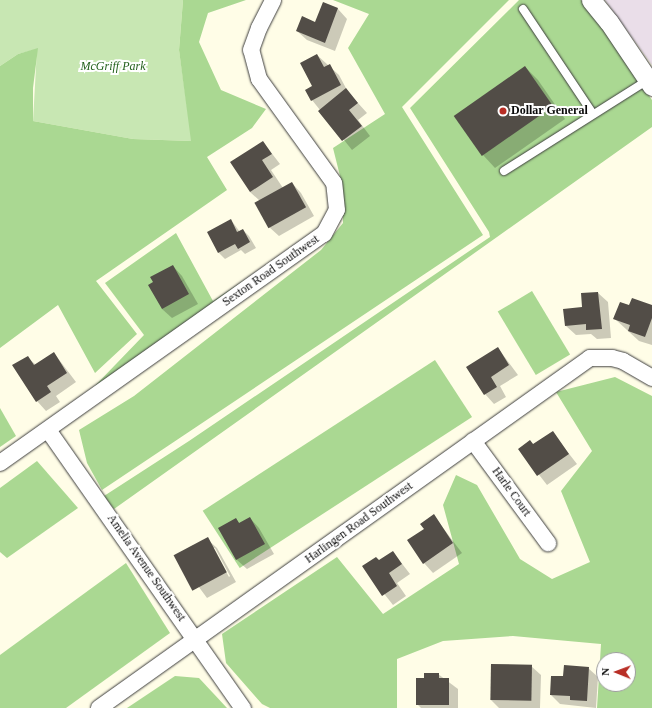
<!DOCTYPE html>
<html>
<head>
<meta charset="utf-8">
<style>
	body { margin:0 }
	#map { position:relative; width:652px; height:708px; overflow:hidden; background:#fffde7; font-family:Georgia,serif }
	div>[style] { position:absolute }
	.industrial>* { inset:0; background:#eadee9 }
	.green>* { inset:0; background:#c8e7b3 }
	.forest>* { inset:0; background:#aad892; transform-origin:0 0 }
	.shadow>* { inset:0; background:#0003 }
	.building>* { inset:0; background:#524d47; transform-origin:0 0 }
	.roads { filter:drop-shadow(0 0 1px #3d3d3d) drop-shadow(0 0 1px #3d3d3d) }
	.service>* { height:8px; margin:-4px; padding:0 4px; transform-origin:4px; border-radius:4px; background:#fff }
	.minor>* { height:16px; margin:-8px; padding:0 8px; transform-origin:8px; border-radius:8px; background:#fff }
	.tertiary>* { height:19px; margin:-9.5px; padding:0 9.5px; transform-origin:9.5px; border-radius:9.5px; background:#fff }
	.dots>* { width:11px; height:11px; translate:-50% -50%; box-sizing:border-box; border:2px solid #fff; border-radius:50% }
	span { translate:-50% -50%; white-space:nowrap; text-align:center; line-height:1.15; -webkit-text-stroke:4px #fff; paint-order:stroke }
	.park-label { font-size:12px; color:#23601c; font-style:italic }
	.poi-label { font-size:12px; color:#0a0a0a; font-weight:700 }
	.left { translate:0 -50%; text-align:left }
	.street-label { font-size:12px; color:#0a0a0a }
	.north { position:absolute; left:596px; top:652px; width:40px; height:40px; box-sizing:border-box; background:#fff; border:1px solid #9d9d9d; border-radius:50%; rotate:271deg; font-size:11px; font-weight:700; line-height:16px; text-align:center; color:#0a0a0a }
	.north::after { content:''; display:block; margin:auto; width:14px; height:18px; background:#b82e25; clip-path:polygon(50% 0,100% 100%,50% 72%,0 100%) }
</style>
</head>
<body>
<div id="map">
	<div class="industrial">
		<i style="clip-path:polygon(605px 0,652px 0,652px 65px)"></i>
	</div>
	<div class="green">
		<i style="clip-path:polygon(0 0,183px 0,179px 50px,192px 141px,133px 139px,33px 121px,37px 49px,18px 54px,0 66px)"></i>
	</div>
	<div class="forest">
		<i style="clip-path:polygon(183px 0,246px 0,208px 13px,199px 42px,221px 90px,266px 109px,252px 128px,207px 157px,227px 190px,96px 281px,137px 334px,95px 373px,58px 305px,0 348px,0 66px,18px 54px,38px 48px,33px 88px,33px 121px,133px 139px,191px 141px,179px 50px)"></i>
		<i style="clip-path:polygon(333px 0,509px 0,402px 107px,483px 235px,102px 490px,87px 463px,79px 430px,134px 396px,321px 250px,343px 223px,343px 188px,333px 148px,385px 114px,348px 48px,369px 14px)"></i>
		<i style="clip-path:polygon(519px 0,581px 0,602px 26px,652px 100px,652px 127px,114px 509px,104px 496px,189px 441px,490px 237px,489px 232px,410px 108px)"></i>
		<i style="clip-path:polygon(176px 233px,213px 301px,267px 265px,89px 392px,144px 335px,105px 283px)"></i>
		<i style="left:532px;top:291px;width:74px;height:40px;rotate:59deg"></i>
		<i style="left:435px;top:360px;width:68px;height:277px;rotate:57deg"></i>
		<i style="clip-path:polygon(evenodd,615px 377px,652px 396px,652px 708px,597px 708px,601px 644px,513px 636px,443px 641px,397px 659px,397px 708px,270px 708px,262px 704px,226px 663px,222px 634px,337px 557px,383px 614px,459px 564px,443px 505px,456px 475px,477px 485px,520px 559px,552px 579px,590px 562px,561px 491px,592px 451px,556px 392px,615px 377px,604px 660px,628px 660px,628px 684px,604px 684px,604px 660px)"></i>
		<i style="clip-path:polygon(0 408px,16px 436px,0 447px)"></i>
		<i style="clip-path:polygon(37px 461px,78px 508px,7px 558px,0 552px,0 488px)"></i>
		<i style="clip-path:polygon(126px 563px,170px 633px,66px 708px,0 708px,0 655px)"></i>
		<i style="clip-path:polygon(175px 676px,199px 678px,227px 708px,127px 708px)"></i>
	</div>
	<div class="shadow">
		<i style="clip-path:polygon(323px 3px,338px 9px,347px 19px,335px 51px,307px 40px,297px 31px,316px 23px)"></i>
		<i style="clip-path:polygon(317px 55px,339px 75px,348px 92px,367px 113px,358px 120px,370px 136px,352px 150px,312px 100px)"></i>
		<i style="clip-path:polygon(525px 67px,538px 80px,565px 119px,495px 168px,483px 155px)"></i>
		<i style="clip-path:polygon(263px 142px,280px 164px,271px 170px,283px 188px,292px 183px,301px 193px,314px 216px,279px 236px,269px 227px,256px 203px,260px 201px,250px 192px)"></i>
		<i style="clip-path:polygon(231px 220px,240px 232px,243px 230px,249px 236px,256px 248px,245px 254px,241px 250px,225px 259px,219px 253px)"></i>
		<i style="clip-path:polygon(173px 266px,182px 276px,198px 304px,172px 318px,162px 309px)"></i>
		<i style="clip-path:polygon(598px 293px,608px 302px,611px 338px,597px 339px,591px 334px,576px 335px,566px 326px,583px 308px,582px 294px)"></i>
		<i style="clip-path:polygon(630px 306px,652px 306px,652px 345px,639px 341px,615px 319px)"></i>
		<i style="clip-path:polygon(498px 348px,518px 375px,500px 386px,506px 397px,494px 404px,485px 394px,468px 367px)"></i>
		<i style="clip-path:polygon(54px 353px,76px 382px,56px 396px,60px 402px,46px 411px,37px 401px,27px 357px,36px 365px)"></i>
		<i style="clip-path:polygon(552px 432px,577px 464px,547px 485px,519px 449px,530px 441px,534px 445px)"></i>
		<i style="clip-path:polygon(434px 516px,462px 553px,433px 573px,424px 563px,425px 529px)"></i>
		<i style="clip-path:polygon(250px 518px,259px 528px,274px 554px,247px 569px,237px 560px,220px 528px,236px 519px,240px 524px)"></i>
		<i style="clip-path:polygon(evenodd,207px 539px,217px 548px,236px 582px,207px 598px,176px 556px,207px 539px,213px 548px,215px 548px,230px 576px,229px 577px,213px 548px)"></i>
		<i style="clip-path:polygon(393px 552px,410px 574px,397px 583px,406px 596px,393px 605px,363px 567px,379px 561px)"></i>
		<i style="clip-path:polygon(492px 665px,531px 666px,541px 675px,540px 708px,499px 708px,491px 700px)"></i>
		<i style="clip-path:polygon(588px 668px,598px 677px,596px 708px,560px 704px,551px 695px,564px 677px)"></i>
		<i style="clip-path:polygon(438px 674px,458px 689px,458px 708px,421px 708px,417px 704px,425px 679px)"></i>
	</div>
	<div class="building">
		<i style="clip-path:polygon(323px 2px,338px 8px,325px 43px,296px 31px,302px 16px,315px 22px)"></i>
		<i style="clip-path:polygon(317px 54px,324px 67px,330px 64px,341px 85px,311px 101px,305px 90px,312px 86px,300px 63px)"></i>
		<i style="left:525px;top:66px;width:49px;height:87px;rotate:55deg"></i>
		<i style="clip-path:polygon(346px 88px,358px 103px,349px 110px,362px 126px,342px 141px,318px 111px)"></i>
		<i style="clip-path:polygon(263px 141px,272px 154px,262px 160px,273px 177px,250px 192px,230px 162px)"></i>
		<i style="left:292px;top:182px;width:29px;height:43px;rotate:61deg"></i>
		<i style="clip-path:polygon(231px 219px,237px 232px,243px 229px,250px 242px,238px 249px,235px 244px,218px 253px,207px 232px)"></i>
		<i style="clip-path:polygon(173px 265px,189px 294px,162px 309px,148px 285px,153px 282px,150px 277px)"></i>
		<i style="clip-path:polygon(598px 292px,602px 329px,586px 330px,586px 324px,565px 326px,563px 309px,582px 307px,581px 293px)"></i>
		<i style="clip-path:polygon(632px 298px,652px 305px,652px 318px,645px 337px,628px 331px,630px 325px,613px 319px,620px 302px,629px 305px)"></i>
		<i style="clip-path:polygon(498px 347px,509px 365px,491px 377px,497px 387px,484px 395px,466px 367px)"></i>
		<i style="clip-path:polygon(54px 352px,67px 373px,47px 386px,51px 392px,36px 402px,12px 365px,28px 356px,34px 365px)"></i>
		<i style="clip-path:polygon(553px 431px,569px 454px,537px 476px,518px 449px,530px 440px,533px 444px)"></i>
		<i style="clip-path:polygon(434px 514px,453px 543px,423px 564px,407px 540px,424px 529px,420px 524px)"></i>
		<i style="clip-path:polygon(250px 517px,265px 544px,236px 560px,218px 528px,236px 518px,239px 523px)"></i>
		<i style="left:208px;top:537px;width:40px;height:39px;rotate:62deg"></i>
		<i style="clip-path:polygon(393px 551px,402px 564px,389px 573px,397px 586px,382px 596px,362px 566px,376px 557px,379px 560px)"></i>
		<i style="left:491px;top:664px;width:41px;height:36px;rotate:1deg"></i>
		<i style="clip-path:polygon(564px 665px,589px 667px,587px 701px,570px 700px,570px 696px,550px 695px,551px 676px,563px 676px)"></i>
		<i style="clip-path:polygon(424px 673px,439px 673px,439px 678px,449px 678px,449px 705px,416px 705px,416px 678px,424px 678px)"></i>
	</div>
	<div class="roads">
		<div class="service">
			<i style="left:523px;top:9px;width:126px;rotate:56.3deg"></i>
			<i style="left:504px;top:171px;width:170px;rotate:-32.3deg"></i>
		</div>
		<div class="minor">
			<i style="left:48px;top:430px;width:340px;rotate:55deg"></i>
			<i style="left:473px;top:441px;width:127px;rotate:53.7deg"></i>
			<i style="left:0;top:463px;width:397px;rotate:-35.3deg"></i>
			<i style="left:324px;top:234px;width:27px;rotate:-62deg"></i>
			<i style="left:337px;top:210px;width:27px;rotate:-96deg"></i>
			<i style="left:334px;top:183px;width:128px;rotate:-125.8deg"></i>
			<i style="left:259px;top:79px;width:30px;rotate:-105deg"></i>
			<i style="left:251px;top:50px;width:23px;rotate:-70deg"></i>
			<i style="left:259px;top:28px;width:31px;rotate:-63deg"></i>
			<i style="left:99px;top:708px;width:603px;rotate:-35.48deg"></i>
			<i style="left:590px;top:358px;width:22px"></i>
			<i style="left:612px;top:358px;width:11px;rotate:15deg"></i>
			<i style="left:623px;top:361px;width:34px;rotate:30deg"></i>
		</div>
		<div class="tertiary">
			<i style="left:591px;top:0;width:28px;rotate:51deg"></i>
			<i style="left:609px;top:22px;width:77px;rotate:56.1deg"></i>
		</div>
	</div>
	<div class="dots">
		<i style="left:503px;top:111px;background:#b82e25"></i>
	</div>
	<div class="park-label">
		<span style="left:113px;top:67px">McGriff Park</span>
	</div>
	<div class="poi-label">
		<span class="left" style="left:511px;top:111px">Dollar General</span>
	</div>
	<div class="street-label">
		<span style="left:271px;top:271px;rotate:-35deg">Sexton Road Southwest</span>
		<span style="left:511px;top:492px;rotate:54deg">Harle Court</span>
		<span style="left:359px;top:523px;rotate:-36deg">Harlingen Road Southwest</span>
		<span style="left:146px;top:568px;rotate:55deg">Amelia Avenue Southwest</span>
	</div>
	<div class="north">N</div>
</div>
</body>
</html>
